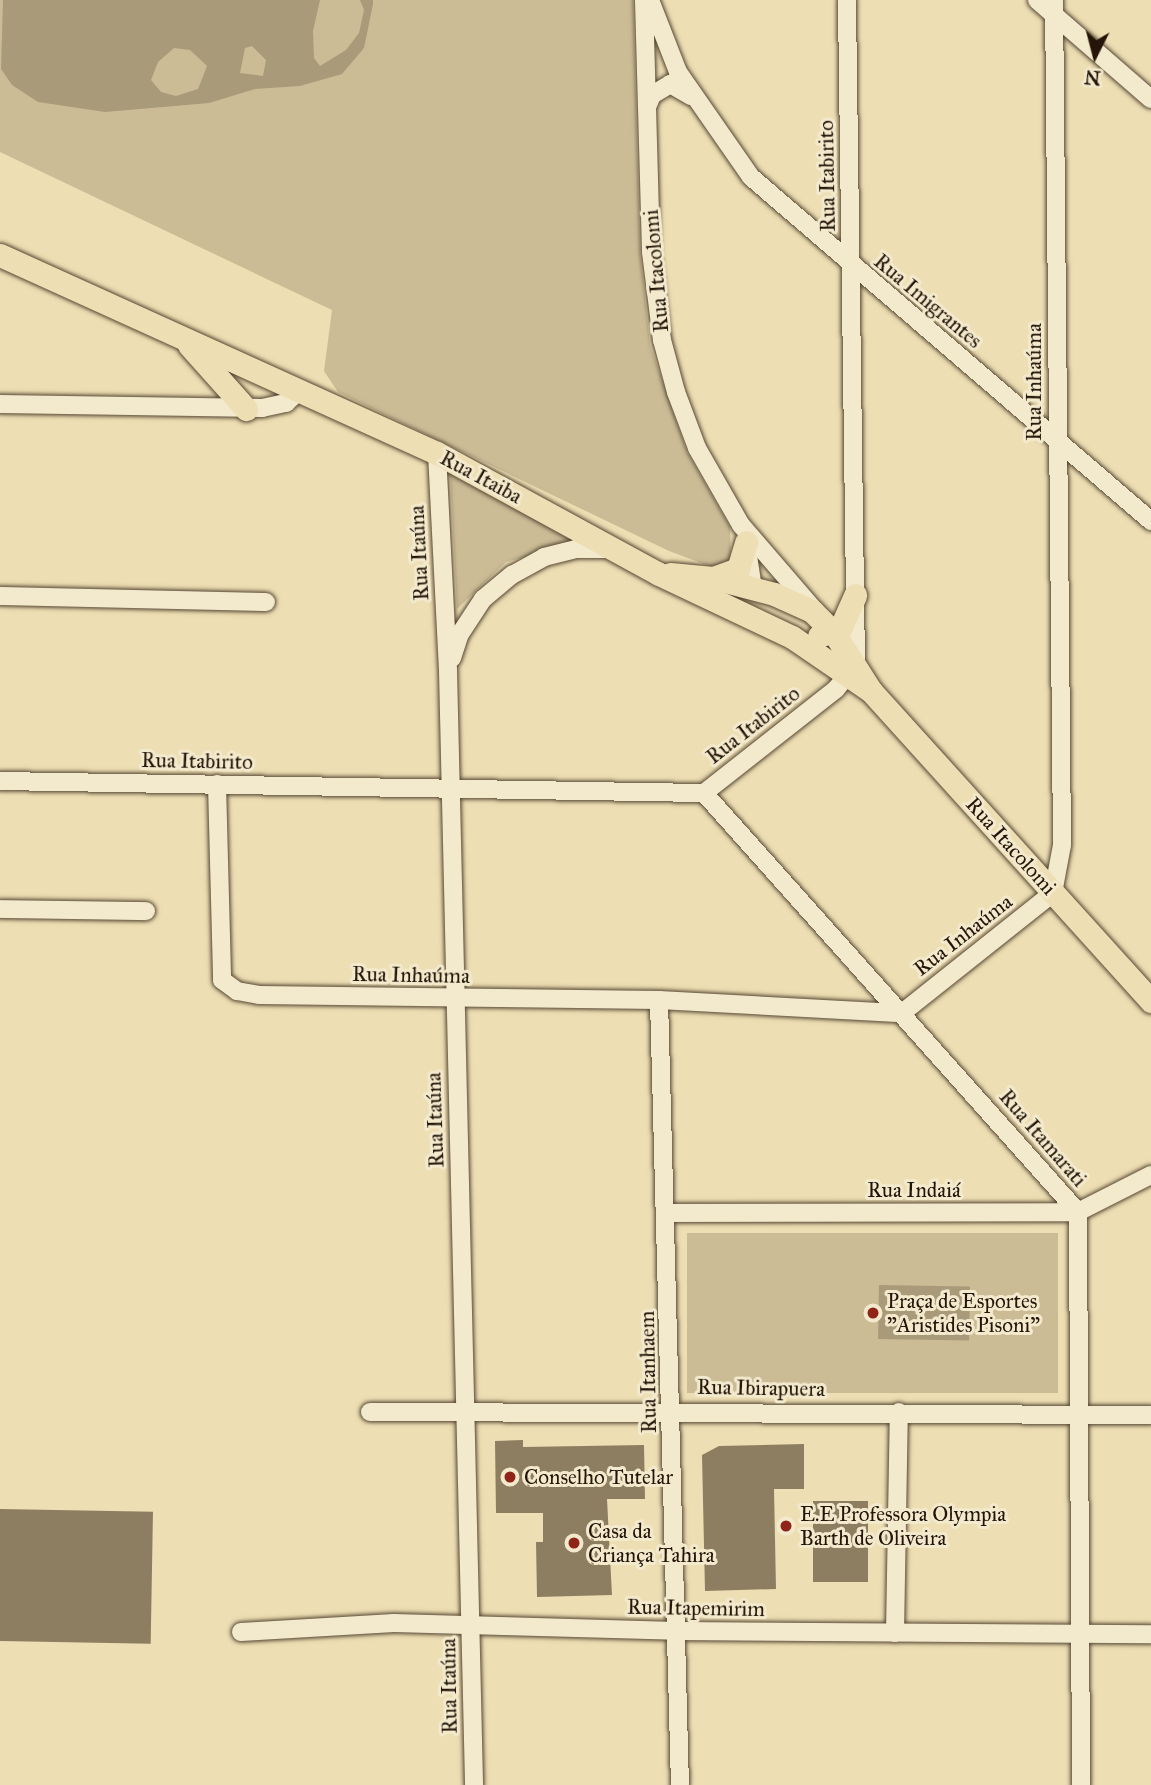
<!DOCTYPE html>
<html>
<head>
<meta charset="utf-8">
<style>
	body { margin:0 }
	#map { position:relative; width:1151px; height:1785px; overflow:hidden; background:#eddeb3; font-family:"IM FELL Great Primer",serif }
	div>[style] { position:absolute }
	.green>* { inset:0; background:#cbbc96; transform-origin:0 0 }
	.water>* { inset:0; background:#a99a79; transform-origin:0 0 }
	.building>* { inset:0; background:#8d7e61; transform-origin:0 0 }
	.roads { filter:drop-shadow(0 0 2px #564733) drop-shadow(0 0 2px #564733) }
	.minor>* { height:18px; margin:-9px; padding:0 9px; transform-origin:9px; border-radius:9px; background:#f3eace }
	.major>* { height:23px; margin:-11.5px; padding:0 11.5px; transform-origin:11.5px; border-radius:11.5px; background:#eddeb3 }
	.dots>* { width:19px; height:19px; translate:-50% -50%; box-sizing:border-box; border:4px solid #f3eace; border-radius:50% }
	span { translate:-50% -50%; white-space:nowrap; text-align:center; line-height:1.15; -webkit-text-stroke:6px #f3eace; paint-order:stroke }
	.street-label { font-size:21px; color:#241508 }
	.poi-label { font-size:21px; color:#241508 }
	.left { translate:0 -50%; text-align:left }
	.north { position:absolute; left:1060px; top:21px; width:70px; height:70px; -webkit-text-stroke:5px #f3eace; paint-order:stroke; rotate:186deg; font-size:19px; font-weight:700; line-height:28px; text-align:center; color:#241508 }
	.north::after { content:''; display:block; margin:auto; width:24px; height:32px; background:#241508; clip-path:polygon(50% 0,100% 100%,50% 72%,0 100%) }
</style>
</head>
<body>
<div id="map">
	<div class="green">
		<i style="clip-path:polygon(0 0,633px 0,640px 253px,650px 345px,687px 452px,730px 527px,731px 561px,712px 567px,669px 551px,338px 392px,324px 371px,332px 310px,0 152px)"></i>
		<i style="clip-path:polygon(450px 469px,585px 540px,506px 562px,457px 609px)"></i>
		<i style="left:687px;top:1233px;width:371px;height:160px"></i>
	</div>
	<div class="water">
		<i style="clip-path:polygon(evenodd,3px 0,320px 0,313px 31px,314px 58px,320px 66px,346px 50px,359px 33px,364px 10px,360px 0,373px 0,373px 4px,364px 48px,342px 74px,300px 86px,255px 89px,209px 103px,105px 112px,38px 102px,12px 85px,1px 69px,3px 0,252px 46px,266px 60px,263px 76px,240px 73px,245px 48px,252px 46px,3px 0,174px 48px,190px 50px,207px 66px,198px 89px,176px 96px,161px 92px,151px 80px,158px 62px,174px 48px)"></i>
		<i style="left:879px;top:1285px;width:91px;height:54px;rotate:1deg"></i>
	</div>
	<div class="building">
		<i style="clip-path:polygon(523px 1440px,523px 1447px,644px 1445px,645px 1499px,607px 1499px,612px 1595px,537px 1597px,536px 1542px,543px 1542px,543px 1513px,496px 1513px,495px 1441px)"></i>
		<i style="clip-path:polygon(804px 1444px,804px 1489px,774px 1489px,776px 1589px,705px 1591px,702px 1455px,719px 1446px)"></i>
		<i style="left:813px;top:1501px;width:55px;height:81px"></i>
		<i style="left:0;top:1509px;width:153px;height:132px;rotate:1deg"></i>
	</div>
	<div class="roads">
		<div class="minor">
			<i style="left:644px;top:0;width:252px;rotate:88.4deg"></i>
			<i style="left:651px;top:252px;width:89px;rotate:82.9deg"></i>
			<i style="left:662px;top:340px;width:54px;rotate:74.9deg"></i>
			<i style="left:676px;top:392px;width:60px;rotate:69.4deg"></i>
			<i style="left:697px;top:448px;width:89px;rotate:60.3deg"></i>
			<i style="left:741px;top:525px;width:115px;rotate:49.2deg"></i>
			<i style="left:650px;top:0;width:77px;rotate:68.7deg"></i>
			<i style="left:678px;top:72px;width:128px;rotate:55.2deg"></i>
			<i style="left:751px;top:177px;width:528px;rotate:40.7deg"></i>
			<i style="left:1037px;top:0;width:151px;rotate:41deg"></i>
			<i style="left:647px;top:107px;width:13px;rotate:-67deg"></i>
			<i style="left:652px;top:95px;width:21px;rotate:-31deg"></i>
			<i style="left:670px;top:84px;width:24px;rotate:30deg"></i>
			<i style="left:0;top:404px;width:262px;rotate:0.9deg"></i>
			<i style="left:262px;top:408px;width:25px;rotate:-12deg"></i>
			<i style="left:286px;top:403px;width:19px;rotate:-43deg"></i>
			<i style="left:437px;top:453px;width:218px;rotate:87.1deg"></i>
			<i style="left:448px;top:671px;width:1114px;rotate:88.66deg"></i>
			<i style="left:746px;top:542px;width:48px;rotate:81.5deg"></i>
			<i style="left:0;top:596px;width:266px;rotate:1.3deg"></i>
			<i style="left:452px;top:658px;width:25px;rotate:-72deg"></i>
			<i style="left:460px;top:634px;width:42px;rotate:-56.7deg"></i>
			<i style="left:483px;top:599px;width:38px;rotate:-40deg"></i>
			<i style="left:512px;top:575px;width:37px;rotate:-29deg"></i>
			<i style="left:544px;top:557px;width:33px;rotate:-14deg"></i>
			<i style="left:576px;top:549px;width:35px"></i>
			<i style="left:0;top:781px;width:704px;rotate:0.98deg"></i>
			<i style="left:704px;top:793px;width:168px;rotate:-38.2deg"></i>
			<i style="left:836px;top:689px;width:31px;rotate:-50deg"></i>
			<i style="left:856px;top:665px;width:665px;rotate:-90.78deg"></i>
			<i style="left:217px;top:784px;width:196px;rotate:88.5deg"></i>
			<i style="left:222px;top:980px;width:19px;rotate:36deg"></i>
			<i style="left:237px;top:991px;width:22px;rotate:10deg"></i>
			<i style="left:259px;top:995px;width:400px;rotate:0.7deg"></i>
			<i style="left:659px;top:1000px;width:243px;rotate:3.1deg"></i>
			<i style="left:902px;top:1013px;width:193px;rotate:-38.5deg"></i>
			<i style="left:1053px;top:893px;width:49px;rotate:-79.4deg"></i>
			<i style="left:1062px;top:845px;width:845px;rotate:-90.54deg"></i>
			<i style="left:704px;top:793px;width:562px;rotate:48.25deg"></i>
			<i style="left:1078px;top:1212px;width:573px;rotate:89.7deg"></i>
			<i style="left:0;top:909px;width:146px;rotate:0.8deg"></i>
			<i style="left:659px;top:1000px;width:785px;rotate:88.47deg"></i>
			<i style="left:667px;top:1213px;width:411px;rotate:-0.1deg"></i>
			<i style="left:1078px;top:1212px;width:82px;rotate:-26.9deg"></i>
			<i style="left:370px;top:1412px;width:781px;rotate:0.22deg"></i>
			<i style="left:241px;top:1632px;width:153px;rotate:-3.4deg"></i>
			<i style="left:394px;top:1623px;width:282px;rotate:1.6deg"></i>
			<i style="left:676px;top:1631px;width:475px;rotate:0.4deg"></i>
			<i style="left:895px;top:1633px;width:221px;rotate:-89deg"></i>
		</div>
		<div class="major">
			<i style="left:0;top:255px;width:480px;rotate:24.4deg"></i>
			<i style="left:437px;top:453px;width:251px;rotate:28.6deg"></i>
			<i style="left:657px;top:573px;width:149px;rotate:25.4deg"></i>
			<i style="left:792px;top:637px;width:96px;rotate:34.4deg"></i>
			<i style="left:189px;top:345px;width:86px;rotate:48.3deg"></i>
			<i style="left:670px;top:574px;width:43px;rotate:5.3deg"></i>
			<i style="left:713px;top:578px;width:63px;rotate:14.7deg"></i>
			<i style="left:774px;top:594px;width:42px;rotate:24.1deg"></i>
			<i style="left:812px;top:611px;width:31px;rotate:45deg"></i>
			<i style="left:834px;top:633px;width:69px;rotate:57.5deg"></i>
			<i style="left:871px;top:691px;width:418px;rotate:47.9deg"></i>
			<i style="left:713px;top:578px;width:27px;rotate:-20deg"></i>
			<i style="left:738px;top:569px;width:28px;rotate:-73deg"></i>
			<i style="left:819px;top:636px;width:24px;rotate:-22deg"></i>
			<i style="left:841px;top:627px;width:35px;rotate:-66deg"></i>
		</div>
	</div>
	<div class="dots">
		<i style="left:873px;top:1313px;background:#8f2418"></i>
		<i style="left:510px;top:1477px;background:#8f2418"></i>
		<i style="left:786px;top:1526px;background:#8f2418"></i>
		<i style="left:574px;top:1543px;background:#8f2418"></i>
	</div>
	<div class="street-label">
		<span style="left:827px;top:176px;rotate:-91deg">Rua Itabirito</span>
		<span style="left:656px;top:271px;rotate:-95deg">Rua Itacolomi</span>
		<span style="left:928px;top:301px;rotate:40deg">Rua Imigrantes</span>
		<span style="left:1034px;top:382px;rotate:-90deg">Rua Inhaúma</span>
		<span style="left:481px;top:477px;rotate:28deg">Rua Itaiba</span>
		<span style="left:419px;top:553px;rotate:-93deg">Rua Itaúna</span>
		<span style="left:753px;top:725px;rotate:-38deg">Rua Itabirito</span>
		<span style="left:197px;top:761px;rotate:1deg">Rua Itabirito</span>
		<span style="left:1011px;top:846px;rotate:48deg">Rua Itacolomi</span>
		<span style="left:963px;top:935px;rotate:-38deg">Rua Inhaúma</span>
		<span style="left:411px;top:975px;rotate:1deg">Rua Inhaúma</span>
		<span style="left:435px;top:1120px;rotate:-92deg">Rua Itaúna</span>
		<span style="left:1043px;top:1138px;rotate:49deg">Rua Itamarati</span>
		<span style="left:914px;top:1190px">Rua Indaiá</span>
		<span style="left:648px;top:1372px;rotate:-91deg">Rua Itanhaem</span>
		<span style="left:761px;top:1388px;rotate:1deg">Rua Ibirapuera</span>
		<span style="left:696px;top:1608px;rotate:1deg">Rua Itapemirim</span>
		<span style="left:449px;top:1686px;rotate:-91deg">Rua Itaúna</span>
	</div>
	<div class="poi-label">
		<span class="left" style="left:887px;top:1313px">Praça de Esportes<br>"Aristides Pisoni"</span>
		<span class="left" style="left:524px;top:1477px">Conselho Tutelar</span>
		<span class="left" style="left:800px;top:1526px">E.E Professora Olympia<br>Barth de Oliveira</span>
		<span class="left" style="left:588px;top:1543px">Casa da<br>Criança Tahira</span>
	</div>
	<div class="north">N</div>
</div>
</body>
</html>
